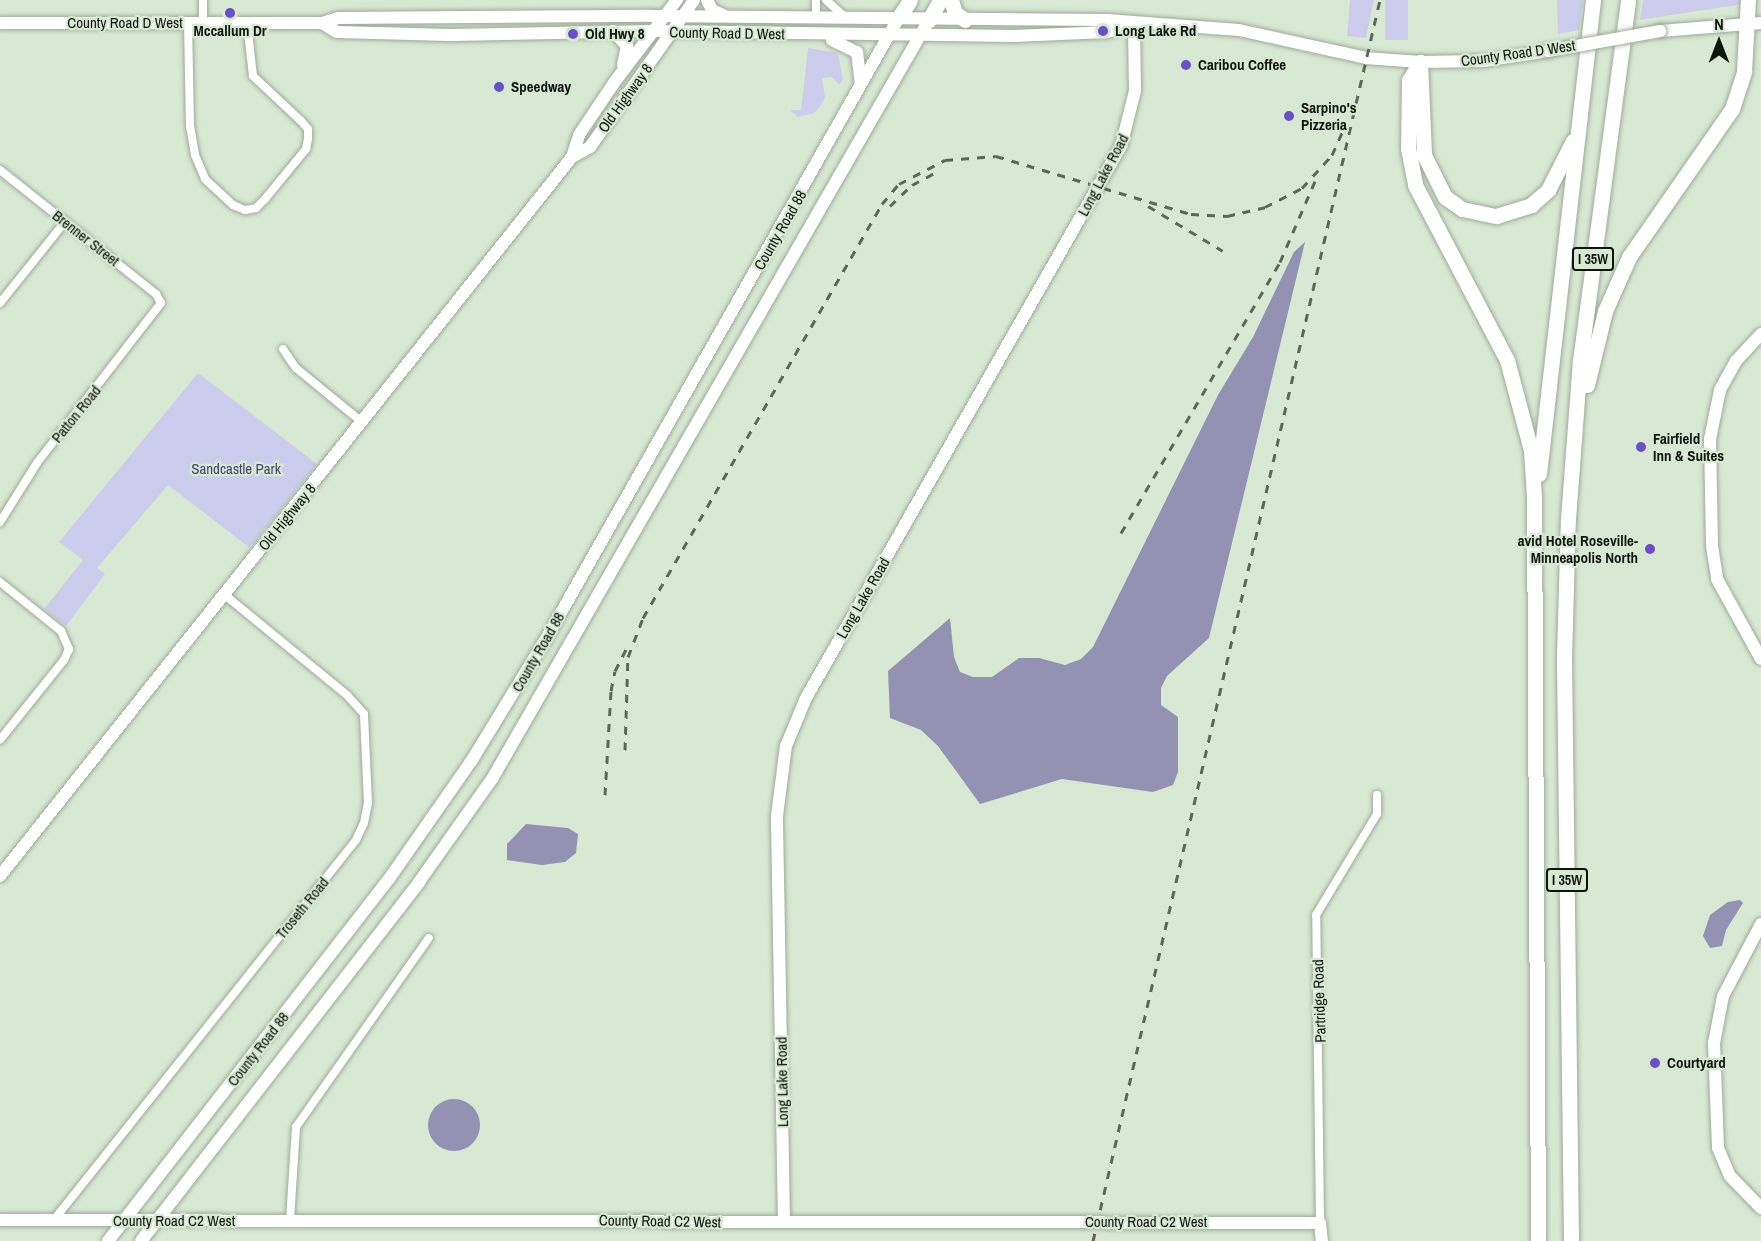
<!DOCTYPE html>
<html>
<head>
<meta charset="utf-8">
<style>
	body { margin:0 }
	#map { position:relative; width:1761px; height:1241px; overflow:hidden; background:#d8e9d3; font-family:"Archivo Narrow",sans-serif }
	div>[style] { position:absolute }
	.green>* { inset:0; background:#ceccec; transform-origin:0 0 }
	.water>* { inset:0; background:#9491b3 }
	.round { border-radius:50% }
	.roads { filter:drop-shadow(0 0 2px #9cac97) drop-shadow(0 0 2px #9cac97) }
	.street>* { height:8px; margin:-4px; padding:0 4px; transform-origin:4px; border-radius:4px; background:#fff }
	.secondary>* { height:12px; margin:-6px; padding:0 6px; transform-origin:6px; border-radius:6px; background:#fff }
	.highway>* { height:15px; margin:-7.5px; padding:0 7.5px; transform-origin:7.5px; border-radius:7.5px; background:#fff }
	.rail>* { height:3px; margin-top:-1.5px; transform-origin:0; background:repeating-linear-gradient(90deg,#5d6659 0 8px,transparent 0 16px) }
	.bridges { filter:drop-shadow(0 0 2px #9cac97) drop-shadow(0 0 2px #9cac97) }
	.secondary-bridge>* { height:12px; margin:-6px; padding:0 6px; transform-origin:6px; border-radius:6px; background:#fff }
	.dots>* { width:16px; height:16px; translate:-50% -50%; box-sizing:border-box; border:3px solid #d8e9d3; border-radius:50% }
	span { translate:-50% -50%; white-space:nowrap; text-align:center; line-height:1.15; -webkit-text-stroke:4.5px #d8e9d3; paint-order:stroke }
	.shield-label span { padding:2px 4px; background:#d8e9d3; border:2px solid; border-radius:4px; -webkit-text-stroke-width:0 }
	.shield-label { font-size:14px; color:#0f140d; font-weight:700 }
	.street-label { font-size:15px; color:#0f140d }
	.poi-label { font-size:15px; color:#0f140d; font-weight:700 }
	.left { translate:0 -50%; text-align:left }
	.right { translate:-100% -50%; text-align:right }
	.park-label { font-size:15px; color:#494272 }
	.north { position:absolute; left:1689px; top:12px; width:60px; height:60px; -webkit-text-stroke:4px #d8e9d3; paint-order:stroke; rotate:0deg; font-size:16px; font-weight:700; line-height:24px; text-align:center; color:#0f140d }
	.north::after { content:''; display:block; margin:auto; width:21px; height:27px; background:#0f140d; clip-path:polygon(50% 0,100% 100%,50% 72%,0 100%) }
</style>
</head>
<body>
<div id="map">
	<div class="green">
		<i style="clip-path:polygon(1350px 0,1374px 0,1366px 38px,1347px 36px)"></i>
		<i style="left:1385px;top:0;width:23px;height:40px"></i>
		<i style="clip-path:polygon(1557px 0,1583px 0,1579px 30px,1558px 34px)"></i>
		<i style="clip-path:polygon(1643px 0,1743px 0,1743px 4px,1640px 20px)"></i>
		<i style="clip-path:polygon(808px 48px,838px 53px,843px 80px,839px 85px,832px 77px,822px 78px,825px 97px,820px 107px,814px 113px,798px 117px,790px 110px,801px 110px)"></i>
		<i style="clip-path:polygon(198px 373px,317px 464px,250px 548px,168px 485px,97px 568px,105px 574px,66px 626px,44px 609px,83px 560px,59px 542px)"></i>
	</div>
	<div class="water">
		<i style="clip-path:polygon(1305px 242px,1209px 638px,1167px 676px,1161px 688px,1161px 705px,1178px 717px,1178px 772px,1173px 785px,1153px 792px,1062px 779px,980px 804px,938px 746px,921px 730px,890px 718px,888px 671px,950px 618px,954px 657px,960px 672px,973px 677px,992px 677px,1019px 658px,1039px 658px,1065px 665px,1081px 659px,1093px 647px,1218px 395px,1253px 337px,1294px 252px)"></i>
		<i style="clip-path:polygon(526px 824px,568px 828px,578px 834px,576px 853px,565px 862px,542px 865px,507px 860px,507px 844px)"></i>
		<i style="clip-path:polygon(1740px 900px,1743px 903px,1726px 930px,1722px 946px,1710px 948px,1703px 936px,1710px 915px,1728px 902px)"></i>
		<i class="round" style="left:428px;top:1099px;width:52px;height:52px"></i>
	</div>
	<div class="roads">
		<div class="street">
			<i style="left:816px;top:0;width:16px;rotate:90deg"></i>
			<i style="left:826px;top:0;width:25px;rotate:42deg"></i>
			<i style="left:188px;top:23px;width:103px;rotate:88.9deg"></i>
			<i style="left:190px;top:126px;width:29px;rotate:80deg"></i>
			<i style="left:195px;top:155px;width:26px;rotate:67deg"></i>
			<i style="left:205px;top:179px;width:38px;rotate:43deg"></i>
			<i style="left:233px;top:205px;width:13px;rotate:23deg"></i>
			<i style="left:245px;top:210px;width:11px;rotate:-10deg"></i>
			<i style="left:256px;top:208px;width:13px;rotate:-45deg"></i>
			<i style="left:265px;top:199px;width:65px;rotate:-50.6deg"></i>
			<i style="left:306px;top:149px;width:10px;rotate:-79deg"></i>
			<i style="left:308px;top:139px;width:10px;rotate:-90deg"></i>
			<i style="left:308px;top:129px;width:11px;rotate:-131deg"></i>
			<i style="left:301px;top:121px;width:66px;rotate:-136.8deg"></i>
			<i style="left:253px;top:76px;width:53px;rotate:-96.5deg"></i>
			<i style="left:203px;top:23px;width:23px;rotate:-90deg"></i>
			<i style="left:0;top:170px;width:199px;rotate:38.5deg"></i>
			<i style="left:156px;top:294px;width:10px;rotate:61deg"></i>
			<i style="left:161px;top:303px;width:202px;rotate:127.8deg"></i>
			<i style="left:37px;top:463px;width:70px;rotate:122.1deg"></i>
			<i style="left:0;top:303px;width:104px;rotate:-51.3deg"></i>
			<i style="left:283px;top:349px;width:23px;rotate:56deg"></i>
			<i style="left:296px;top:368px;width:85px;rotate:39.3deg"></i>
			<i style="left:0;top:582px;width:78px;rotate:38.8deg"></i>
			<i style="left:61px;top:631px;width:20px;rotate:66deg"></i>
			<i style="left:69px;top:649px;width:12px;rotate:114deg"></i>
			<i style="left:64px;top:660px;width:102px;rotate:128.7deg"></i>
			<i style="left:290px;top:1220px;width:93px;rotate:-86.3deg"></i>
			<i style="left:296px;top:1127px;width:231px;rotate:-54.9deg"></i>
			<i style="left:53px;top:1221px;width:487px;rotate:-51.5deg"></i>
			<i style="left:356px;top:840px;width:19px;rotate:-65deg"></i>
			<i style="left:364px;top:823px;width:20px;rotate:-79deg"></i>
			<i style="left:368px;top:803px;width:89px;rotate:-92.6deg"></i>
			<i style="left:364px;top:714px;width:25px;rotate:-132deg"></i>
			<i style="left:347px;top:695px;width:158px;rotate:-140.7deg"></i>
			<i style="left:1320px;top:1223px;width:308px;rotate:-90.7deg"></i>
			<i style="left:1316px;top:915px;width:118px;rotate:-58.9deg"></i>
			<i style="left:1377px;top:814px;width:19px;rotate:-90deg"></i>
		</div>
		<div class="secondary">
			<i style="left:707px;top:0;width:11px;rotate:63deg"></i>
			<i style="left:712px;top:10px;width:12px;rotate:24deg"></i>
			<i style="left:0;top:23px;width:322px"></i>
			<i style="left:322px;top:23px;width:17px;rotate:-17deg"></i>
			<i style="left:338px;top:18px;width:313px;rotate:-0.4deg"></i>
			<i style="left:651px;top:16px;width:456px;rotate:0.5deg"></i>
			<i style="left:1107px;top:20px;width:132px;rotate:4.3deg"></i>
			<i style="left:1239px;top:30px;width:130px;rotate:12.4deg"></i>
			<i style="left:1366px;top:58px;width:54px;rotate:4.2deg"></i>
			<i style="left:1420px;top:62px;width:63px;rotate:-0.9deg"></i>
			<i style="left:1483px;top:61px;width:66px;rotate:-8.7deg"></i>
			<i style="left:322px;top:23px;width:17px;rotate:31deg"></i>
			<i style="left:337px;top:32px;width:113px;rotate:1.5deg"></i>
			<i style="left:450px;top:35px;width:204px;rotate:-1.1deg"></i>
			<i style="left:654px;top:31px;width:360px;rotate:0.8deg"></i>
			<i style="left:1014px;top:36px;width:93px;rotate:-2.5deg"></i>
			<i style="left:1107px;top:32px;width:24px;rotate:-15deg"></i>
			<i style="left:613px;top:31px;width:21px;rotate:47deg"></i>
			<i style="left:627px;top:46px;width:19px;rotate:102deg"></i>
			<i style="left:1660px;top:31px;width:101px;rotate:-4.5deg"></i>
			<i style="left:832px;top:40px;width:28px;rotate:26deg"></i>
			<i style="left:857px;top:52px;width:31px;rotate:83deg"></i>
			<i style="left:572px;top:157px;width:21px;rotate:-29deg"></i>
			<i style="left:590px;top:147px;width:180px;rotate:-54.7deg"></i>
			<i style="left:1761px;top:334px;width:37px;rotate:133deg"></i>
			<i style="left:1736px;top:361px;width:33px;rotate:119deg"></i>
			<i style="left:1720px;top:390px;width:50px;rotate:101.5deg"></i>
			<i style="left:1710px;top:439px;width:107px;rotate:88.9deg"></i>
			<i style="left:1712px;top:546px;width:33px;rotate:81deg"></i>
			<i style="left:1717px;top:579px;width:91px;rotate:61.2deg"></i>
			<i style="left:0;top:876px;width:919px;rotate:-51.5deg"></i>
			<i style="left:572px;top:157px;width:23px;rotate:-72deg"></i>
			<i style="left:579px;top:135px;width:66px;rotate:-56.1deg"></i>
			<i style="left:616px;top:80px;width:101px;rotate:-52.7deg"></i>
			<i style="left:1761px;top:924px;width:81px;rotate:117.8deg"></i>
			<i style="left:1723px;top:996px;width:48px;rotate:100.8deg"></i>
			<i style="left:1714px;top:1043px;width:105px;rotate:87.8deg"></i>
			<i style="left:1718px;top:1148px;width:30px;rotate:67deg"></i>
			<i style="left:1730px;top:1176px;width:45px;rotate:45.9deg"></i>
			<i style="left:0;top:1220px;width:1320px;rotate:0.13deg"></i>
			<i style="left:1320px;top:1223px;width:18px;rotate:84deg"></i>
			<i style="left:784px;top:1222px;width:406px;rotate:-91deg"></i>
			<i style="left:777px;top:816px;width:71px;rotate:-82.7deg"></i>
			<i style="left:786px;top:746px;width:52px;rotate:-67.4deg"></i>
			<i style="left:806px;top:698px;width:636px;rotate:-60.29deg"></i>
			<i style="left:1121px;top:146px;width:57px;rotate:-75.7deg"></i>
			<i style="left:1135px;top:91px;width:67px;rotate:-90.9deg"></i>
			<i style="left:108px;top:1241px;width:458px;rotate:-52.2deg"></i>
			<i style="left:389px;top:879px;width:145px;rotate:-55.1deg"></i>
			<i style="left:472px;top:760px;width:142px;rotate:-58.6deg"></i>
			<i style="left:546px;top:639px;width:715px;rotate:-60.42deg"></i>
			<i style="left:141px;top:1241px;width:454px;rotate:-52.2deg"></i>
			<i style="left:419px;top:882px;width:126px;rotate:-54.7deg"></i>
			<i style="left:492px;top:779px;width:876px;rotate:-60.07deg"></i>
		</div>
		<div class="highway">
			<i style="left:951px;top:0;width:14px;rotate:73deg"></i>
			<i style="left:955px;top:13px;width:12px;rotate:35deg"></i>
			<i style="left:899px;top:17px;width:20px;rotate:-57deg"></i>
			<i style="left:929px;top:20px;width:23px;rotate:-61deg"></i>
			<i style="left:1420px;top:62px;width:21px;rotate:121deg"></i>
			<i style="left:1409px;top:80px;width:68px;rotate:90.8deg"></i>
			<i style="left:1408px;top:148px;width:38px;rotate:79deg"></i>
			<i style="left:1415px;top:185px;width:198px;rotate:62.3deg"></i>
			<i style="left:1507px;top:360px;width:93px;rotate:75.1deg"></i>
			<i style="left:1531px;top:450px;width:47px;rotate:86.3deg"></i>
			<i style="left:1534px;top:497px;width:744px;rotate:89.69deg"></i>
			<i style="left:1420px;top:62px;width:93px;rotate:87.5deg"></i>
			<i style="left:1424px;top:155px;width:47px;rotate:63.4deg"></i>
			<i style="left:1445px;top:197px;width:21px;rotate:35deg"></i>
			<i style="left:1462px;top:209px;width:35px;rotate:12deg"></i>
			<i style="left:1496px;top:216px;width:37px;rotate:-17deg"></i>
			<i style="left:1531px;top:205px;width:23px;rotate:-41deg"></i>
			<i style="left:1548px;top:190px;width:55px;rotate:-63deg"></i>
			<i style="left:1587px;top:385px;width:76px;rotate:-76.3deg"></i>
			<i style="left:1605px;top:311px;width:59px;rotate:-66deg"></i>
			<i style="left:1629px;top:257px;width:180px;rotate:-55.2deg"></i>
			<i style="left:1732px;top:109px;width:40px;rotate:-72deg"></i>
			<i style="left:1744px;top:71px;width:71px;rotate:-86.8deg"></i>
			<i style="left:1539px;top:474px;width:477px;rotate:-83.5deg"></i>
			<i style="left:1571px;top:1241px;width:583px;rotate:-90.69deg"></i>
			<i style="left:1564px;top:658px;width:139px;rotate:-88.4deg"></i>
			<i style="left:1568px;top:519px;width:158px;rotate:-85.7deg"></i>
			<i style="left:1580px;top:361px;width:364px;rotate:-82.4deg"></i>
		</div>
	</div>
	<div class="rail">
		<i style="left:890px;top:206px;width:30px;rotate:-44deg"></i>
		<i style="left:912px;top:185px;width:30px;rotate:-28deg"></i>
		<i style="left:1148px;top:206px;width:87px;rotate:31deg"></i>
		<i style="left:1121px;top:533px;width:314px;rotate:-59.6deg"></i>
		<i style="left:1280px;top:262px;width:90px;rotate:-66.6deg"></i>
		<i style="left:625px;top:750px;width:93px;rotate:-88.2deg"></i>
		<i style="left:628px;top:657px;width:42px;rotate:-69deg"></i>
		<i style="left:643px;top:618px;width:478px;rotate:-60deg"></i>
		<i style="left:882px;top:204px;width:26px;rotate:-50deg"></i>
		<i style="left:899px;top:184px;width:52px;rotate:-27.6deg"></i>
		<i style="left:945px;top:160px;width:51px;rotate:-4.5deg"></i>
		<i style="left:996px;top:156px;width:203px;rotate:16.6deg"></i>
		<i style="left:1191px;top:214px;width:36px;rotate:3deg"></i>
		<i style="left:1227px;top:216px;width:39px;rotate:-13deg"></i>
		<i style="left:1265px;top:207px;width:42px;rotate:-27.2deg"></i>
		<i style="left:1302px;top:188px;width:45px;rotate:-47.7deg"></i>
		<i style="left:1332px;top:155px;width:30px;rotate:-66deg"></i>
		<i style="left:605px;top:795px;width:104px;rotate:-86.7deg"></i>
		<i style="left:611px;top:691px;width:20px;rotate:-79deg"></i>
		<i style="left:615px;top:671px;width:27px;rotate:-63deg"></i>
		<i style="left:1093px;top:1241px;width:1274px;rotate:-76.98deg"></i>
	</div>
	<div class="bridges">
		<div class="secondary-bridge">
			<i style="left:1548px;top:51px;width:114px;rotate:-10.1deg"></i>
		</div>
	</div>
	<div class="dots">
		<i style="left:230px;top:13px;background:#6a4fc8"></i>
		<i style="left:1103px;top:31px;background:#6a4fc8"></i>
		<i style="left:573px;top:34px;background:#6a4fc8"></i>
		<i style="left:1186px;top:65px;background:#6a4fc8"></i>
		<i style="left:499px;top:87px;background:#6a4fc8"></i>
		<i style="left:1289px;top:116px;background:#6a4fc8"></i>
		<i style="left:1641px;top:447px;background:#6a4fc8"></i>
		<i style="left:1650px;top:549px;background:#6a4fc8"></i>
		<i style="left:1655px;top:1063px;background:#6a4fc8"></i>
	</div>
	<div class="shield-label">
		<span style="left:1593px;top:259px">I 35W</span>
		<span style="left:1567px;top:880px">I 35W</span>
	</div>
	<div class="street-label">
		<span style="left:125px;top:23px">County Road D West</span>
		<span style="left:727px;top:33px;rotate:1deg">County Road D West</span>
		<span style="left:1518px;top:53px;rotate:-8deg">County Road D West</span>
		<span style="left:625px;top:98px;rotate:-54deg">Old Highway 8</span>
		<span style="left:1103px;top:175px;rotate:-62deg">Long Lake Road</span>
		<span style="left:780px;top:230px;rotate:-60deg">County Road 88</span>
		<span style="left:86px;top:238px;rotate:38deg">Brenner Street</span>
		<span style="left:76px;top:414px;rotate:-51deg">Patton Road</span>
		<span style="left:287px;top:517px;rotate:-51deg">Old Highway 8</span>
		<span style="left:863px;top:598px;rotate:-60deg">Long Lake Road</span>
		<span style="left:538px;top:652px;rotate:-60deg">County Road 88</span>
		<span style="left:302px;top:908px;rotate:-51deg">Troseth Road</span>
		<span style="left:1319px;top:1001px;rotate:-92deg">Partridge Road</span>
		<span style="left:258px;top:1049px;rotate:-52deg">County Road 88</span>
		<span style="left:782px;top:1082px;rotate:-91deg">Long Lake Road</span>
		<span style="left:174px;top:1221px">County Road C2 West</span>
		<span style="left:660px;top:1221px;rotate:1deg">County Road C2 West</span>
		<span style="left:1146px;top:1222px">County Road C2 West</span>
	</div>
	<div class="poi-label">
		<span style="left:230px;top:31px">Mccallum Dr</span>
		<span class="left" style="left:1115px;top:31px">Long Lake Rd</span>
		<span class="left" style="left:585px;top:34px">Old Hwy 8</span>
		<span class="left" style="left:1198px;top:65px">Caribou Coffee</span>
		<span class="left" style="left:511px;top:87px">Speedway</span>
		<span class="left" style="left:1301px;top:116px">Sarpino's<br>Pizzeria</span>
		<span class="left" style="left:1653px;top:447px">Fairfield<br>Inn &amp; Suites</span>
		<span class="right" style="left:1638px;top:549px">avid Hotel Roseville-<br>Minneapolis North</span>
		<span class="left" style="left:1667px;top:1063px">Courtyard</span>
	</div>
	<div class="park-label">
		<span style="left:236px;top:469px">Sandcastle Park</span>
	</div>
	<div class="north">N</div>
</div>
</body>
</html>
